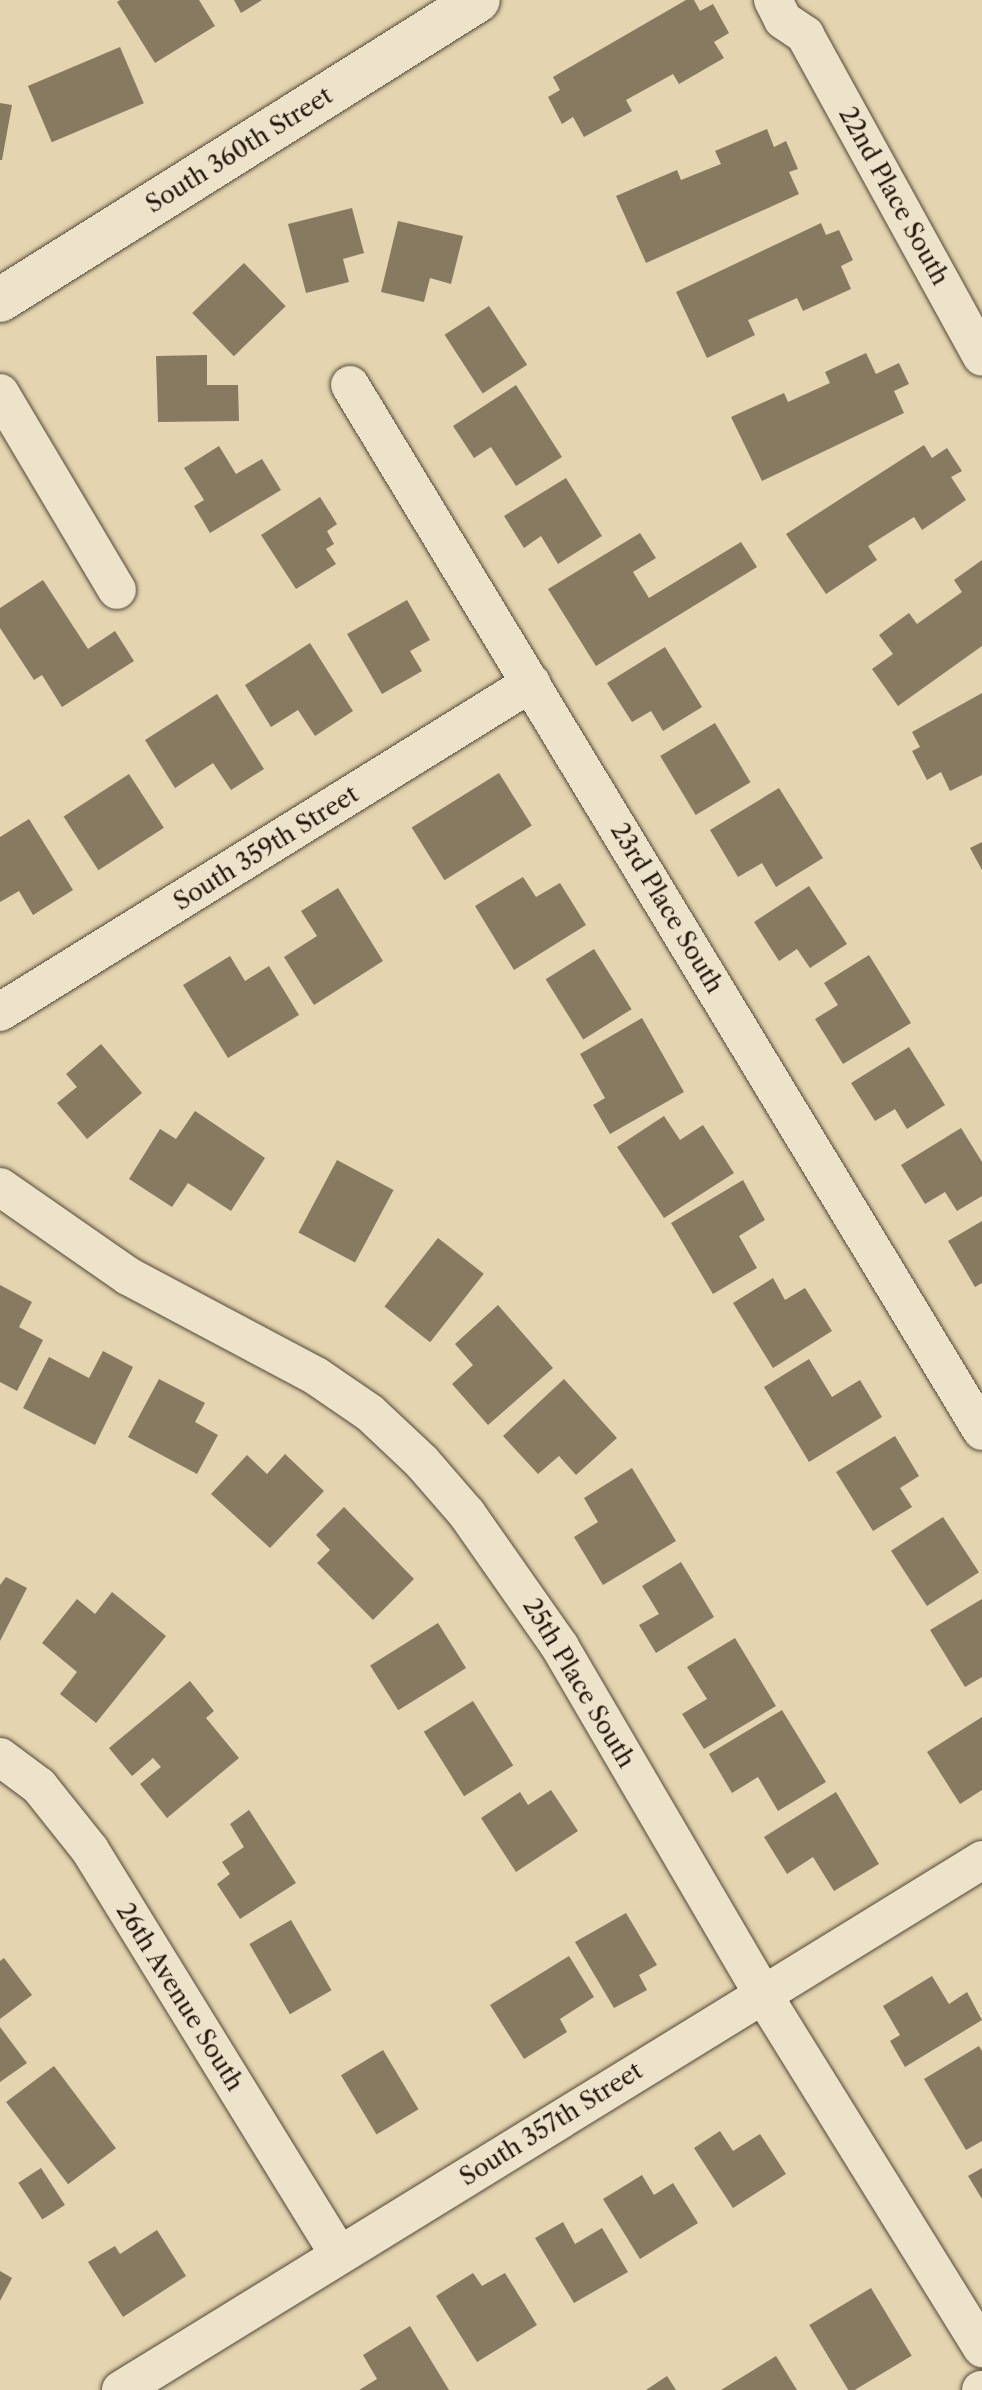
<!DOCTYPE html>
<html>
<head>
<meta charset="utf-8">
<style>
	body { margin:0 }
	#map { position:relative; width:982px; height:2390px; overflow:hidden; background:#e4d4af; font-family:"Libre Caslon Text",serif }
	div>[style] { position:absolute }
	.building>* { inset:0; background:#877a61; transform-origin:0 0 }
	.roads { filter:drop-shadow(0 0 2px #534836) drop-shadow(0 0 2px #534836) }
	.minor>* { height:38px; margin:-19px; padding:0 19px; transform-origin:19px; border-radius:19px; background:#ede3cb }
	.tertiary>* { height:44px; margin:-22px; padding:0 22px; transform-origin:22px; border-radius:22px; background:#ede3cb }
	span { translate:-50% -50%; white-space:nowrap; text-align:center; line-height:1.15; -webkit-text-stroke:6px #ede3cb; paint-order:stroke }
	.street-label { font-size:24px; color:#23190d }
</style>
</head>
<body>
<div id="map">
	<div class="building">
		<i style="clip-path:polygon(120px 0,199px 0,215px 26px,155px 63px,117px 2px)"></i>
		<i style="clip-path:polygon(234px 0,262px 0,241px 13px)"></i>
		<i style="clip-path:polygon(686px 0,694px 0,700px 11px,713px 4px,729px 33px,714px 42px,724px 58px,679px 84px,673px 74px,626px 100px,632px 111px,584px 137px,573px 117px,562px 124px,548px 97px,560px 90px,553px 77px)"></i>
		<i style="left:120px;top:47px;width:61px;height:100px;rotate:67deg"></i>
		<i style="clip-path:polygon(0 103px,12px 105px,2px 160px,0 160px)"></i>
		<i style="clip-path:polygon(767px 129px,774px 147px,786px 141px,798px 169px,789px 172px,799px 194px,646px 263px,616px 196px,677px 170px,681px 180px,721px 164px,715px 151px)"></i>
		<i style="clip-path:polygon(352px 208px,364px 253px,343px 259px,349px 282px,306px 293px,288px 224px)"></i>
		<i style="clip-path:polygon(398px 221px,463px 236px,451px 284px,430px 278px,424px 302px,381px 292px)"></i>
		<i style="clip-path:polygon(821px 223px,826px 235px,839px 230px,853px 260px,841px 266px,851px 289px,803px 311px,797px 298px,748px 320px,755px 335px,707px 358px,676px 292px)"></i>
		<i style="left:244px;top:263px;width:60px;height:72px;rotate:46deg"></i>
		<i style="left:489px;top:306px;width:70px;height:53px;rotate:57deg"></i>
		<i style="clip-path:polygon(866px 353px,876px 374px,899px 363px,909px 384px,894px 391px,904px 413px,762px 481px,731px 417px,784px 393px,788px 402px,830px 383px,825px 372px)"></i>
		<i style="clip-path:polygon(207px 355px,207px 385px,238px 385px,239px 421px,158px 422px,156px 356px)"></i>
		<i style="clip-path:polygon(516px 385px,562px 457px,516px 486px,491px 447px,474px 458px,453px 426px)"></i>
		<i style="clip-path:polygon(924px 445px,932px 458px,947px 448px,962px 471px,951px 477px,966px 500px,922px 530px,914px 517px,868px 546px,877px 560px,826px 594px,786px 534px)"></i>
		<i style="clip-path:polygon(219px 446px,236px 474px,262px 459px,281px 490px,210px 533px,194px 506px,204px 500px,184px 468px)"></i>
		<i style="clip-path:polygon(566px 478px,602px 536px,558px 564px,541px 536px,524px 548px,504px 516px)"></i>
		<i style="clip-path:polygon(320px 497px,337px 524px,327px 531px,334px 544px,326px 549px,336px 564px,296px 589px,261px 535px)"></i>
		<i style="clip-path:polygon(640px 533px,656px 558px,633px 572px,649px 598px,741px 542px,757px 567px,596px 666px,548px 589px)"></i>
		<i style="clip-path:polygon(982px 560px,982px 646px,898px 706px,872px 669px,893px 654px,879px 635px,909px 613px,917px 624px,962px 592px,954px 580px)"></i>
		<i style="clip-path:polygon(43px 580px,88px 649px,115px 631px,134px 661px,62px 707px,42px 675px,34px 680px,0 628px,0 608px)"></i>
		<i style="clip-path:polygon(407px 600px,430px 640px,410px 651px,422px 671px,382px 694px,347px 634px)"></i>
		<i style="clip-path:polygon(310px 643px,353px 711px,315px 736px,298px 710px,271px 727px,245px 685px)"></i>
		<i style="clip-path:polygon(665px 647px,702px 707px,663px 731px,651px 711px,632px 722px,607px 683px)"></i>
		<i style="clip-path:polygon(982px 693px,982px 775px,950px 791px,941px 772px,927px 780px,912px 751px,920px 747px,912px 732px)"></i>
		<i style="clip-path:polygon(217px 694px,264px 769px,231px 790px,213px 763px,175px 788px,145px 740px)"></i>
		<i style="left:715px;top:723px;width:69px;height:64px;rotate:59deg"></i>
		<i style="left:499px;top:773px;width:62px;height:103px;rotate:58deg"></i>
		<i style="left:129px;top:774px;width:64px;height:78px;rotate:57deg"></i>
		<i style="clip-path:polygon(779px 788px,823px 858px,776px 887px,762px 863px,738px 877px,710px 830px)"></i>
		<i style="clip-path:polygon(29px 819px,73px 890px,33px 915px,19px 891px,0 902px,0 837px)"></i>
		<i style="clip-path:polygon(982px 842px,982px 870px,970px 848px)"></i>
		<i style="clip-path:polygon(523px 877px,536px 897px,560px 883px,586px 925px,514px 970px,475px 906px)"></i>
		<i style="clip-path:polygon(809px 886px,847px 944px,810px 968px,797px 949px,779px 961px,754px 922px)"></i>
		<i style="clip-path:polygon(338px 888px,383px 961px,314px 1005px,284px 957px,317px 936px,301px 911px)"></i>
		<i style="left:594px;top:949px;width:71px;height:57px;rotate:58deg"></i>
		<i style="clip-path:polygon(869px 955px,911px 1023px,843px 1064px,815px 1019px,838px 1005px,824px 983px)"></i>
		<i style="clip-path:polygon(230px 956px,245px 981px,269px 966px,299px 1015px,228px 1058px,183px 985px)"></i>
		<i style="clip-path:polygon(642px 1018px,684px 1092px,610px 1134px,593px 1105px,605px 1098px,580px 1054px)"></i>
		<i style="clip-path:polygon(101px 1044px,142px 1093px,87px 1139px,57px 1103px,77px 1087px,66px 1074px)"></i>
		<i style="clip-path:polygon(909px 1047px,945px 1105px,907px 1129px,895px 1109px,875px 1121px,851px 1083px)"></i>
		<i style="clip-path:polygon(195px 1111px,265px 1158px,231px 1211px,188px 1183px,172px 1207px,129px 1179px,160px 1129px,176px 1139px)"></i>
		<i style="clip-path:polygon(664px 1116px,680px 1140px,703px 1125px,734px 1173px,664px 1218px,617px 1147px)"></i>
		<i style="clip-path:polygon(961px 1128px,982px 1162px,982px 1196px,957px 1211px,945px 1192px,925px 1204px,901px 1165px)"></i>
		<i style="left:337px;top:1160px;width:64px;height:82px;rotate:28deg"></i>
		<i style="clip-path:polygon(743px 1180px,765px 1220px,739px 1236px,757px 1268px,713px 1294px,671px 1223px)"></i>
		<i style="clip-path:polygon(982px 1221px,982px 1283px,975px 1287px,948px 1241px)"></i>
		<i style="left:438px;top:1238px;width:58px;height:87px;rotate:38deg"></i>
		<i style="clip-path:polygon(773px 1278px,785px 1300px,805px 1288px,832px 1331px,773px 1368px,733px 1303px)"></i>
		<i style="clip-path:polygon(0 1285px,32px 1302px,19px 1327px,43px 1340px,17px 1391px,0 1382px)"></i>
		<i style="clip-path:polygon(498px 1305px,553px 1368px,488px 1425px,452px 1384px,473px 1365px,455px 1344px)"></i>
		<i style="clip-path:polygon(103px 1351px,133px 1367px,95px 1445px,23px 1408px,49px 1357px,89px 1378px)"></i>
		<i style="clip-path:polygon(809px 1359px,832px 1397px,860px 1380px,882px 1417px,809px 1462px,764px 1387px)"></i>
		<i style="clip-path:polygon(159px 1379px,205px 1403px,195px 1422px,218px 1435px,197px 1474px,128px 1437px)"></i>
		<i style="clip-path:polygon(564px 1379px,617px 1438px,576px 1475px,559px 1456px,538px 1474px,503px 1436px)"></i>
		<i style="clip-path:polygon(895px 1436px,919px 1476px,900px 1488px,912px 1507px,873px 1531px,836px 1472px)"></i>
		<i style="clip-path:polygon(285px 1454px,324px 1491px,270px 1548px,211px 1494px,247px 1455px,267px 1474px)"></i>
		<i style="clip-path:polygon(632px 1468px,676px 1541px,603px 1585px,574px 1537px,598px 1522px,584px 1498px)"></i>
		<i style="clip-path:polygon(344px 1507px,414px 1579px,373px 1620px,317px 1563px,330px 1550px,316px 1535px)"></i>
		<i style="left:943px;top:1517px;width:66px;height:62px;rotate:57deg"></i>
		<i style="clip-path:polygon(681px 1562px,714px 1617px,656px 1653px,639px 1625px,659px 1614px,642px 1586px)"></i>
		<i style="clip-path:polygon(6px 1577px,27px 1588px,0 1641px,0 1585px)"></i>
		<i style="clip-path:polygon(112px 1592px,166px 1636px,96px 1723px,60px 1694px,77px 1672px,42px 1643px,77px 1599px,95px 1614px)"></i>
		<i style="clip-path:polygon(982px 1599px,982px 1677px,965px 1687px,930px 1630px)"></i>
		<i style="left:438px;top:1623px;width:53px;height:80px;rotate:58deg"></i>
		<i style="clip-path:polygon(735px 1638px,776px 1706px,704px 1749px,682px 1714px,707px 1699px,687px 1667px)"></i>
		<i style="clip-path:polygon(190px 1681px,214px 1711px,206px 1718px,239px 1758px,167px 1818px,140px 1784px,161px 1767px,153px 1758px,132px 1776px,109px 1748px)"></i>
		<i style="left:473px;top:1701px;width:76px;height:58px;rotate:58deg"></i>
		<i style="clip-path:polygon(782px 1710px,826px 1782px,778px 1811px,758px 1777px,732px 1793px,709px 1754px)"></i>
		<i style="clip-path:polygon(982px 1717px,982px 1790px,960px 1804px,927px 1752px)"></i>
		<i style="clip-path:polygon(551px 1790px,578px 1831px,516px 1872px,481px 1818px,520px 1792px,528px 1805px)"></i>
		<i style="clip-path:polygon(836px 1792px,879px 1864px,834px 1891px,813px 1857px,787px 1874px,764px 1837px)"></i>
		<i style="clip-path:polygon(249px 1810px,296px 1883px,240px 1919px,217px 1884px,230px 1874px,222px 1862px,244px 1847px,230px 1824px)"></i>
		<i style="clip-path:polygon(626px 1913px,657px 1965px,639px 1975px,647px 1990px,614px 2008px,575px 1942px)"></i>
		<i style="left:291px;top:1920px;width:81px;height:48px;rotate:60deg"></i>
		<i style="clip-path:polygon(569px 1956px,594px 1997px,560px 2019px,567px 2032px,524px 2059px,490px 2005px)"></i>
		<i style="clip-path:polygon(4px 1958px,32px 1995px,0 2019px,0 1961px)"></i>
		<i style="clip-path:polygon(932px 1976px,949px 2004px,967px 1992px,982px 2020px,905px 2067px,890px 2041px,900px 2035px,883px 2006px)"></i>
		<i style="clip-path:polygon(0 2027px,27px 2063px,0 2082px)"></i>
		<i style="clip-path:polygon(979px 2046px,982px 2051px,982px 2141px,966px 2150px,924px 2079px)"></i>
		<i style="left:383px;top:2050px;width:69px;height:49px;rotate:59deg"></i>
		<i style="left:54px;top:2066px;width:103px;height:60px;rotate:53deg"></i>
		<i style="clip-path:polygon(720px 2131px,733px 2151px,760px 2134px,786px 2174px,733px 2208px,694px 2148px)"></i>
		<i style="left:41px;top:2168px;width:44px;height:27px;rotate:57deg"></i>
		<i style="clip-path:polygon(982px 2168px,982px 2199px,968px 2176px)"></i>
		<i style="clip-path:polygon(642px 2175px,654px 2195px,673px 2183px,698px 2223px,640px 2259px,603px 2199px)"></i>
		<i style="clip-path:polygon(563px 2222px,575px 2244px,602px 2228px,628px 2272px,574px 2303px,535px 2238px)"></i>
		<i style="clip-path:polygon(157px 2230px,186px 2276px,123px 2317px,88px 2262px,115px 2246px,120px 2254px)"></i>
		<i style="clip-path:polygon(0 2271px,12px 2278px,0 2301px)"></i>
		<i style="clip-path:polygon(473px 2273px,482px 2286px,505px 2273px,537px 2325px,477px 2362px,436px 2296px)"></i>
		<i style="left:871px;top:2288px;width:79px;height:72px;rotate:59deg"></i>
		<i style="clip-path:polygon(410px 2326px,449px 2390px,359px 2390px,377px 2379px,363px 2355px)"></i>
		<i style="clip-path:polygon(776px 2356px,797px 2390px,721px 2390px)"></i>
		<i style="clip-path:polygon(667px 2376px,676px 2390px,646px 2390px)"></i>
	</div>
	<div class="roads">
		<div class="minor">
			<i style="left:773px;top:0;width:22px;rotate:63deg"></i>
			<i style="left:783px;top:20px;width:27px;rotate:34deg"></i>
			<i style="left:805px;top:35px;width:367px;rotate:61.2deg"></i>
			<i style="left:350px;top:385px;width:1222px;rotate:58.86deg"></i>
			<i style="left:0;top:393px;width:229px;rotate:59.3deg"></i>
			<i style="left:0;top:1012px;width:625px;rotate:-31.78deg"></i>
			<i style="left:0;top:1187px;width:156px;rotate:34.8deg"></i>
			<i style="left:128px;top:1276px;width:213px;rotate:28deg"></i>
			<i style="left:316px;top:1376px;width:65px;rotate:34.4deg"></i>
			<i style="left:370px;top:1413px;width:71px;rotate:43.3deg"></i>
			<i style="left:422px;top:1462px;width:69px;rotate:49.1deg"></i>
			<i style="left:467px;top:1514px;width:162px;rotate:55deg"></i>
			<i style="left:560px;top:1647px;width:401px;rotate:59.7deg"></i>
			<i style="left:762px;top:1993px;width:418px;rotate:58.2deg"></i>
			<i style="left:0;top:1757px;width:49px;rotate:36.6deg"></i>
			<i style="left:39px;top:1786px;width:82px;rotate:51.4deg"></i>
			<i style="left:90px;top:1850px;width:475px;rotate:58.4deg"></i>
			<i style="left:121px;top:2390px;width:1011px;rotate:-31.61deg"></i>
			<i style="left:981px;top:2390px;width:1px"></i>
		</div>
		<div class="tertiary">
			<i style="left:0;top:300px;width:564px;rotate:-32.11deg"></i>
		</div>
	</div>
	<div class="street-label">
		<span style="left:239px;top:150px;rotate:-32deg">South 360th Street</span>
		<span style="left:894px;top:196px;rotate:61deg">22nd Place South</span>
		<span style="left:266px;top:848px;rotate:-32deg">South 359th Street</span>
		<span style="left:667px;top:908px;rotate:59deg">23rd Place South</span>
		<span style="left:579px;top:1683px;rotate:59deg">25th Place South</span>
		<span style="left:180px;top:1997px;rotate:58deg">26th Avenue South</span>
		<span style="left:551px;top:2124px;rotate:-32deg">South 357th Street</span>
	</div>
</div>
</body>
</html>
